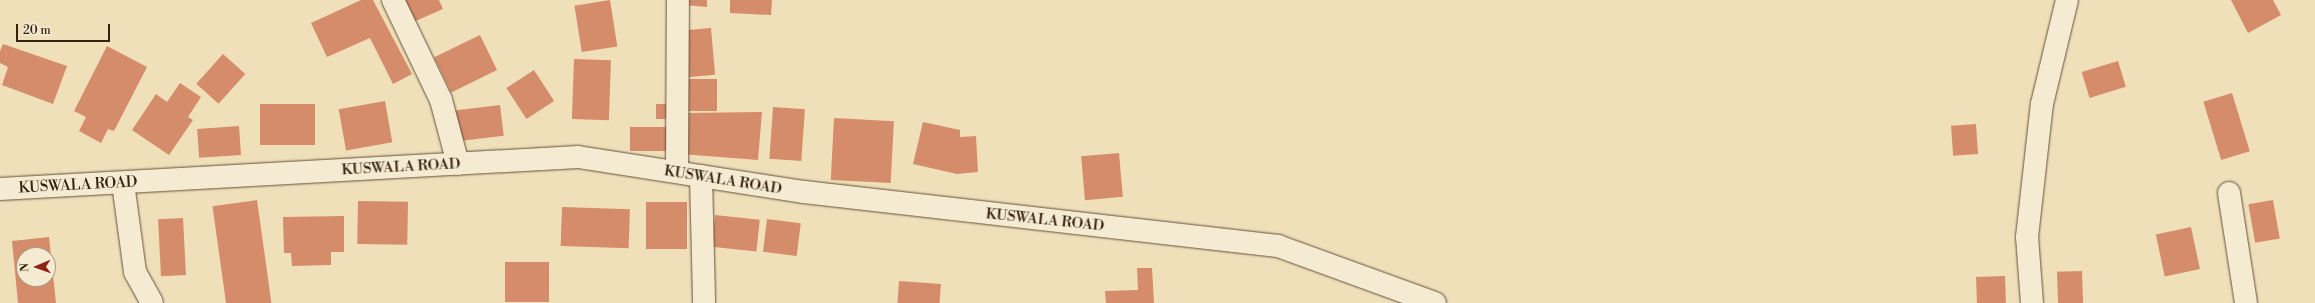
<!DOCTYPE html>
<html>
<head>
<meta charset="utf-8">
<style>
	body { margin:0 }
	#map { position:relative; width:2315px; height:303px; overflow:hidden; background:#f0e0ba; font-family:"Libre Bodoni",serif }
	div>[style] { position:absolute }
	.building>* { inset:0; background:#d58c6a; transform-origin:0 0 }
	.roads { filter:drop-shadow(0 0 1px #64503b) drop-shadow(0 0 1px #64503b) }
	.minor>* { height:22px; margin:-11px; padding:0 11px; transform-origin:11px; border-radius:11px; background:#f5ebd2 }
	span { translate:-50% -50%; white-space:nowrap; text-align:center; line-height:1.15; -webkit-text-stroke:3px #f5ebd2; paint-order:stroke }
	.street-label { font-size:15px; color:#352011 }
	.north { position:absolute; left:16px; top:247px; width:40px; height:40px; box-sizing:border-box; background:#f5ebd2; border:1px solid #a89a85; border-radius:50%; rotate:268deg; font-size:11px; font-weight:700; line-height:16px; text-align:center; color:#352011 }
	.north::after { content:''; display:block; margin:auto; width:14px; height:18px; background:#8f2418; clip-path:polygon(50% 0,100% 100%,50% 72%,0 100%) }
	.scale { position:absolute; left:16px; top:24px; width:94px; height:18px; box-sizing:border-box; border:2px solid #352011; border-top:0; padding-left:5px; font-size:12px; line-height:14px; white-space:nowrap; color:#352011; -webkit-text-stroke:3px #f5ebd2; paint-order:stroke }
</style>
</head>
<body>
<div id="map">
	<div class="building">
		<i style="clip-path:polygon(361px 0,373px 0,412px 74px,393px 84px,370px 38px,327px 57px,311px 23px)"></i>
		<i style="clip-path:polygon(401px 0,439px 0,443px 9px,411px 23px)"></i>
		<i style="left:610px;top:0;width:47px;height:36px;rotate:81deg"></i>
		<i style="clip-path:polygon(684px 0,707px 0,707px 7px,684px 5px)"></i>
		<i style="clip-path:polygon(730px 0,772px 0,771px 15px,730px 13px)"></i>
		<i style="clip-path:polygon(2231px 0,2273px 0,2281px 15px,2248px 33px)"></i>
		<i style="left:711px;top:28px;width:47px;height:28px;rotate:85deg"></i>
		<i style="left:480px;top:35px;width:39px;height:51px;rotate:64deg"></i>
		<i style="clip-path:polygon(3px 44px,67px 66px,53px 104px,2px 85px,8px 67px,0 63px,0 51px)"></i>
		<i style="clip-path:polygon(107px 46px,147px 67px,114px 131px,108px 129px,101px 143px,79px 131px,86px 117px,74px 111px)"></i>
		<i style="left:223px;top:54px;width:30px;height:40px;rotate:42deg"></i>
		<i style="left:574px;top:59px;width:37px;height:60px;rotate:2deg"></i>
		<i style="left:2118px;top:61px;width:27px;height:38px;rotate:73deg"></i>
		<i style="left:534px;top:70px;width:37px;height:33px;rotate:57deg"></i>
		<i style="left:684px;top:79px;width:33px;height:32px"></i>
		<i style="clip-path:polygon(180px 83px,201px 97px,188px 117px,193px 120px,169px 155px,132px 130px,156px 94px,167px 102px)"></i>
		<i style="left:2232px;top:93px;width:61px;height:30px;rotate:73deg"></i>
		<i style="left:385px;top:101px;width:42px;height:47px;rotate:80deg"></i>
		<i style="left:260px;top:104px;width:55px;height:41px"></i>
		<i style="left:656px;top:104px;width:12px;height:15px"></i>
		<i style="left:500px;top:105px;width:31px;height:46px;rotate:83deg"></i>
		<i style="left:773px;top:107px;width:32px;height:52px;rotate:4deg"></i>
		<i style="clip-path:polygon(762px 112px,758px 160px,681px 154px,683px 113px)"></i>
		<i style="left:834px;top:118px;width:60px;height:62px;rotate:3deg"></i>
		<i style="clip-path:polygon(923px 122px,960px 130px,960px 137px,976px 136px,978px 172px,957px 174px,913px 164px)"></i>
		<i style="left:1976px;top:124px;width:30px;height:25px;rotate:86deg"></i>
		<i style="left:239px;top:126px;width:29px;height:42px;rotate:86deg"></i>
		<i style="left:671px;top:127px;width:24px;height:41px;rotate:90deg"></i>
		<i style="left:1119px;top:153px;width:44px;height:38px;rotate:85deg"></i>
		<i style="left:257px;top:200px;width:104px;height:45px;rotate:82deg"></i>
		<i style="left:2273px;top:200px;width:39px;height:25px;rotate:80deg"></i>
		<i style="left:358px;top:201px;width:50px;height:43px;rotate:1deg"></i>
		<i style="left:646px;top:202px;width:41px;height:47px"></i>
		<i style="left:562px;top:207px;width:68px;height:39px;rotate:2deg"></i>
		<i style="left:715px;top:215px;width:45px;height:32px;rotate:6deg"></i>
		<i style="clip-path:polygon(344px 216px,344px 252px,331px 252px,331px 265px,292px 266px,291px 253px,284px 253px,283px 217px)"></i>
		<i style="left:183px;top:218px;width:57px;height:25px;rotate:87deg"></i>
		<i style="left:767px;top:219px;width:34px;height:33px;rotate:7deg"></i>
		<i style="left:2191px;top:227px;width:43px;height:36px;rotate:78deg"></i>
		<i style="clip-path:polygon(evenodd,49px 237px,56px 303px,18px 303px,12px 241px,49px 237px,24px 255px,48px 255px,48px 279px,24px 279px,24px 255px)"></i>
		<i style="left:505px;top:262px;width:44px;height:40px"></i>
		<i style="clip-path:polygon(1137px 268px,1152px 268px,1154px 303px,1106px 303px,1105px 291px,1138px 290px)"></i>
		<i style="left:2082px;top:271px;width:32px;height:25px;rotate:88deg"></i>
		<i style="left:2005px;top:276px;width:27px;height:29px;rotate:88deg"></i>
		<i style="left:899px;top:281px;width:42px;height:22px;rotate:4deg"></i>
	</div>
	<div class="roads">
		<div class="minor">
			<i style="left:393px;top:0;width:111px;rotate:64.4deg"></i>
			<i style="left:441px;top:100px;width:66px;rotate:75.1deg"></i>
			<i style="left:677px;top:172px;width:172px;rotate:-89.7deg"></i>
			<i style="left:701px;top:176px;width:127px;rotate:88.6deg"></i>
			<i style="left:123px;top:183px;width:90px;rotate:82.3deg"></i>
			<i style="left:135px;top:272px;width:35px;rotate:61deg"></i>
			<i style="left:0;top:189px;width:579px;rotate:-3.17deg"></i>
			<i style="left:578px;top:157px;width:229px;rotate:8.8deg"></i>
			<i style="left:804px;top:192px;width:477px;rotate:6.5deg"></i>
			<i style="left:1278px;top:246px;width:167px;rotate:20deg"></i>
			<i style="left:2229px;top:193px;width:111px;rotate:81.2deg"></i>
			<i style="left:2032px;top:303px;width:66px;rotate:-94.3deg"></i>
			<i style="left:2027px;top:237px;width:134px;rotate:-83.6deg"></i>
			<i style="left:2042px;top:104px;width:107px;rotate:-76.5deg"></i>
		</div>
	</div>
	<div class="street-label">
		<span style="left:401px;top:167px;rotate:-3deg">KUSWALA ROAD</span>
		<span style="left:723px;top:180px;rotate:9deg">KUSWALA ROAD</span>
		<span style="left:78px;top:185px;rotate:-3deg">KUSWALA ROAD</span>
		<span style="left:1045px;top:220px;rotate:6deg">KUSWALA ROAD</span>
	</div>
	<div class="north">N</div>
	<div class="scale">20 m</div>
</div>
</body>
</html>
